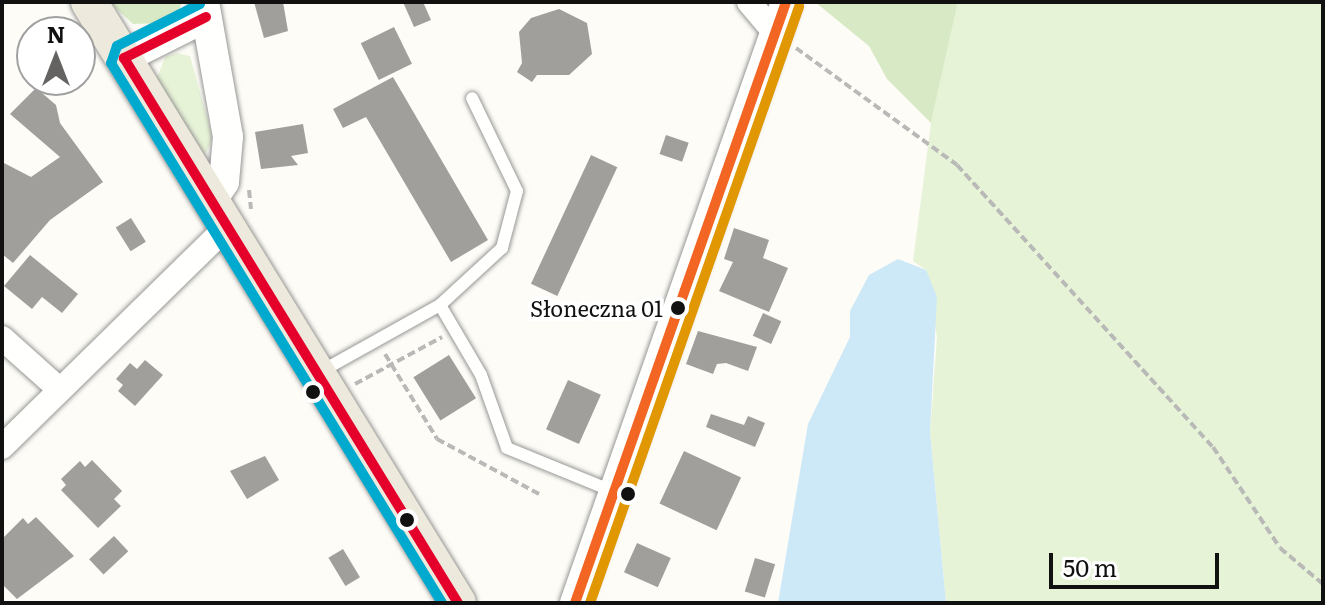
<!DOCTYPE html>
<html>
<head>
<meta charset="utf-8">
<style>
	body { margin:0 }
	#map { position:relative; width:1325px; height:605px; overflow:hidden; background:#fdfcf7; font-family:Literata,serif }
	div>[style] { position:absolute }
	.green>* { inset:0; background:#e7f3d7 }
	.forest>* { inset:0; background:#d8eac5 }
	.water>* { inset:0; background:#cde8f7 }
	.building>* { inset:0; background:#a19f9c; transform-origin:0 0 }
	.path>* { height:4px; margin-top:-2px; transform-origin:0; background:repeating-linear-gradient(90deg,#b9b9b8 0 8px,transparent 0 12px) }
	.roads { filter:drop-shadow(0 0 2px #979795) drop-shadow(0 0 2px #979795) }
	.service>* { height:12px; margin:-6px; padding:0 6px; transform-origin:6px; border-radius:6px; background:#fffffe }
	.minor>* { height:24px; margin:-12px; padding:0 12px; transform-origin:12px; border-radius:12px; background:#fffffe }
	.tertiary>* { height:30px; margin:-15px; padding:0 15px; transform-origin:15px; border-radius:15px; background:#fffffe }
	.primary>* { height:36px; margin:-18px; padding:0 18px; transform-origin:18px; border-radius:18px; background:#ede9dc }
	.bus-1>* { height:10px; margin:-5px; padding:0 5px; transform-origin:5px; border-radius:5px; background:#e4002b }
	.bus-2>* { height:10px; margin:-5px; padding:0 5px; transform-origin:5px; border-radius:5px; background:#00a9ce }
	.bus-3>* { height:10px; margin:-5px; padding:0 5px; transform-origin:5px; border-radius:5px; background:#f26522 }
	.bus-4>* { height:10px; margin:-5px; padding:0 5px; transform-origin:5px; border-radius:5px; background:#e09702 }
	.dots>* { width:22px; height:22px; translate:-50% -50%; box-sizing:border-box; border:4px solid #fff; border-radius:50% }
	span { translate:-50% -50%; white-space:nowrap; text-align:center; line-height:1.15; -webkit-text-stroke:8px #fff; paint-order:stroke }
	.bus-label { font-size:22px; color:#111 }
	.right { translate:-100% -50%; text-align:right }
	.frame { position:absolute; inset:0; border:4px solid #111; pointer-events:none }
	.north { position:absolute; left:16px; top:16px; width:80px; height:80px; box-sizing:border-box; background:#fff; border:2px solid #a0a0a0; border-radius:50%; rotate:0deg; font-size:22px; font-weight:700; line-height:32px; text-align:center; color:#111 }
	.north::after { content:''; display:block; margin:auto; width:28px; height:36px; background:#646362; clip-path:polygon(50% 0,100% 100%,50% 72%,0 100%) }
	.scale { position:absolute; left:1049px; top:553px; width:170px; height:36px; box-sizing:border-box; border:4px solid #111; border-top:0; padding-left:10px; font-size:24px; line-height:28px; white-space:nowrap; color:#111; -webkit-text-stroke:6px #fff; paint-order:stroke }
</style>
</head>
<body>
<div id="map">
	<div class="green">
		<i style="clip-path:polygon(958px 2px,1323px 2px,1323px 603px,946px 603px,930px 432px,937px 337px,926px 270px,913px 261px,931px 123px)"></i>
		<i style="clip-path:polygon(177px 53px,190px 56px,213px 139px,205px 155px,156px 81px,165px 57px)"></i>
	</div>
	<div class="forest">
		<i style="clip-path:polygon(109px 2px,182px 2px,178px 13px,161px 23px,133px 24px)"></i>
		<i style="clip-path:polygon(815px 2px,958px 2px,931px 123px,887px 79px,869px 46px)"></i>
	</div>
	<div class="water">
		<i style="clip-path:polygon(898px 259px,926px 270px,937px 297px,930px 432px,946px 603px,778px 603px,808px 424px,850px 337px,850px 311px,869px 275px)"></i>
	</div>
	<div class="building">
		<i style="clip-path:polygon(254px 2px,283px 2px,288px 31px,264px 38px)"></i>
		<i style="clip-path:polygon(403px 2px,423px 2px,431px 20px,414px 27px)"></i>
		<i style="clip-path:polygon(559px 9px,587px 23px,592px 54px,569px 75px,537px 75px,532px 82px,517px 72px,522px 63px,519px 32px,531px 18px)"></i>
		<i style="left:394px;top:27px;width:41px;height:37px;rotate:64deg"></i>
		<i style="clip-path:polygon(393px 77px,488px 240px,451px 262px,366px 117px,343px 128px,333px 109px)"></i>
		<i style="clip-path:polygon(36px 88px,56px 105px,60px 123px,103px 182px,50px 220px,13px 263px,2px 254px,2px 162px,31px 177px,60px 157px,10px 114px)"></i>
		<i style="clip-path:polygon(303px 124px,308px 153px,291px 156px,298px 165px,261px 169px,255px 132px)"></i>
		<i style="left:666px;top:135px;width:24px;height:20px;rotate:19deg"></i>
		<i style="left:591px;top:155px;width:29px;height:142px;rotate:25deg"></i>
		<i style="left:131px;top:218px;width:28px;height:18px;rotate:58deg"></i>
		<i style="clip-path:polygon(734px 228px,769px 240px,763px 258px,788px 268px,769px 312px,719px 291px,733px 262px,724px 259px)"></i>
		<i style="clip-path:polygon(30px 255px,78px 294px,62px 313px,42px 297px,32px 309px,4px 286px)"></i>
		<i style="left:763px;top:313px;width:20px;height:25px;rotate:24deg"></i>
		<i style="clip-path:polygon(698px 331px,757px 347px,748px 371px,726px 363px,717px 364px,713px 374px,686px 364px)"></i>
		<i style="left:449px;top:355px;width:51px;height:42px;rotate:58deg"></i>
		<i style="clip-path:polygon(145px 360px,163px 375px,135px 406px,118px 391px,123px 385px,116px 379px,130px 363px,137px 369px)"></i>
		<i style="left:568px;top:380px;width:36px;height:54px;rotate:24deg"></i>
		<i style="clip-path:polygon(711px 414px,744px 425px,748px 416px,765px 423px,755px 447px,706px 427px)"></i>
		<i style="left:684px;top:451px;width:63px;height:58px;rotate:25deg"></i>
		<i style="clip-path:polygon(265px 456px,279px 480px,247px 499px,230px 471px)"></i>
		<i style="clip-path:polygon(92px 460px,122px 491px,114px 499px,121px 506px,98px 528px,61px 490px,66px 485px,61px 479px,80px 461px,85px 467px)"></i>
		<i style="clip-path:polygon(36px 517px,74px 556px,17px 599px,2px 584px,2px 539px,23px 518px,28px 524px)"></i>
		<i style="left:114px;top:536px;width:21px;height:34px;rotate:47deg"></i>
		<i style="left:637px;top:543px;width:37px;height:32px;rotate:24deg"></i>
		<i style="left:343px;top:549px;width:33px;height:17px;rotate:59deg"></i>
		<i style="left:755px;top:558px;width:21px;height:35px;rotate:17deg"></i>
	</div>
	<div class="path">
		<i style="left:796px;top:48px;width:199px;rotate:36deg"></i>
		<i style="left:957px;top:165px;width:381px;rotate:47.8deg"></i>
		<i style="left:1213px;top:447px;width:121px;rotate:56.4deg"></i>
		<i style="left:1280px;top:548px;width:56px;rotate:39.9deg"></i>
		<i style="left:249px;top:190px;width:19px;rotate:84deg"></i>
		<i style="left:385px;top:354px;width:100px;rotate:58.5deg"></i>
		<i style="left:437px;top:439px;width:118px;rotate:28.3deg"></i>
		<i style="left:355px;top:384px;width:99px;rotate:-28.4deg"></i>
	</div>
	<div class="roads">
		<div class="service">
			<i style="left:440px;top:305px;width:81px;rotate:59.6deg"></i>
			<i style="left:481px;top:375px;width:77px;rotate:70.4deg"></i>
			<i style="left:507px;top:448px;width:117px;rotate:22.2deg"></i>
			<i style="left:320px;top:372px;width:137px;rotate:-29.2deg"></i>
			<i style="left:440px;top:305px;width:84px;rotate:-42.6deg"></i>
			<i style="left:502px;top:248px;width:59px;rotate:-75.3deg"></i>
			<i style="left:517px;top:191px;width:103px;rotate:-115.8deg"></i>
		</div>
		<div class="minor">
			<i style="left:749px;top:2px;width:40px;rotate:50deg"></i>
			<i style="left:2px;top:338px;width:76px;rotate:41.8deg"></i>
			<i style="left:2px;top:447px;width:315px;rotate:-44.4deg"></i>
		</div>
		<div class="tertiary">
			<i style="left:204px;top:2px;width:137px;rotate:79.9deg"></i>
			<i style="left:228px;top:137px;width:45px;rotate:95.1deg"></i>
			<i style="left:224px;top:182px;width:23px;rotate:124deg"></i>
			<i style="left:124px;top:58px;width:92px;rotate:-26.6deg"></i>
			<i style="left:575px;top:603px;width:637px;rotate:-70.65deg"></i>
		</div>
		<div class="primary">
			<i style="left:89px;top:2px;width:705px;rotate:58.45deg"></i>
		</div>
	</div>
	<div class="bus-1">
		<i style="left:206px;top:17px;width:92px;rotate:153.4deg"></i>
		<i style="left:124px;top:58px;width:639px;rotate:58.5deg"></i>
	</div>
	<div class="bus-2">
		<i style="left:200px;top:4px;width:93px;rotate:153.2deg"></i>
		<i style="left:117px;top:46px;width:18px;rotate:109deg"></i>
		<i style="left:111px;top:63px;width:633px;rotate:58.49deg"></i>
	</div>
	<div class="bus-3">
		<i style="left:575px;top:603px;width:637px;rotate:-70.65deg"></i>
	</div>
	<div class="bus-4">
		<i style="left:590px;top:603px;width:632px;rotate:-70.68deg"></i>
	</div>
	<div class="dots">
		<i style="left:678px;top:308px;background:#111"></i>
		<i style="left:313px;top:392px;background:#111"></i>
		<i style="left:628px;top:494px;background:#111"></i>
		<i style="left:407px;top:520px;background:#111"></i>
	</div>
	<div class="bus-label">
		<span class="right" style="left:663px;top:308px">Słoneczna 01</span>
	</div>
	<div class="frame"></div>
	<div class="north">N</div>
	<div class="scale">50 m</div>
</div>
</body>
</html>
